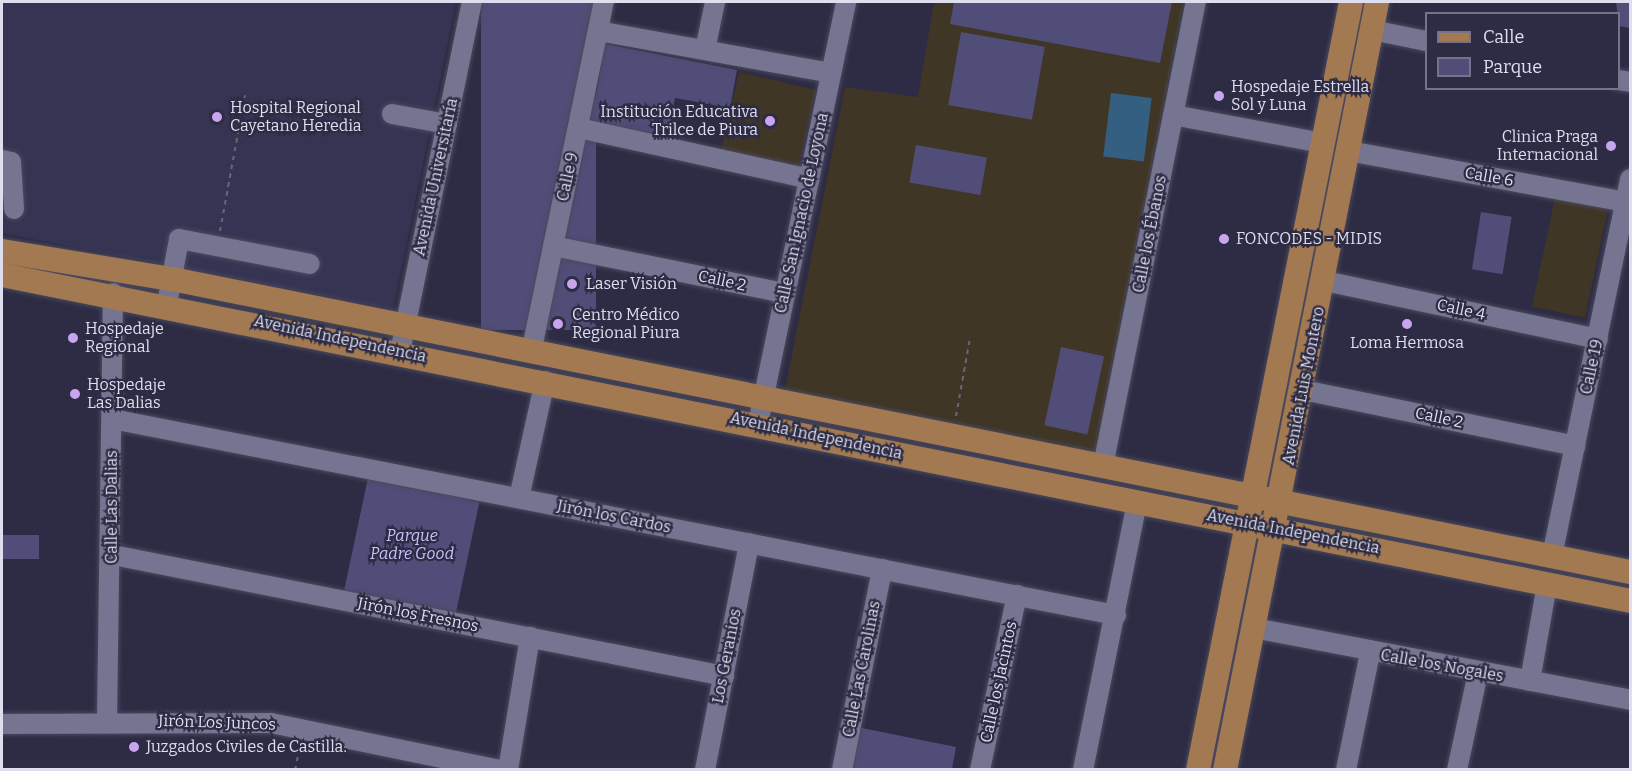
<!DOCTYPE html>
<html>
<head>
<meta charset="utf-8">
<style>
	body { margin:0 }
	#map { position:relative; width:1632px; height:771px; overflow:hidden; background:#2d2c44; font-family:Bitter,serif }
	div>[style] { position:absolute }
	.built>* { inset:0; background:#363453 }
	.education>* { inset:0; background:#3f3625; transform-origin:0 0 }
	.green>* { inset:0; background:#504e79; transform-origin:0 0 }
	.water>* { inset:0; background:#345f80; transform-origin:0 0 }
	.path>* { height:2px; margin-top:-1px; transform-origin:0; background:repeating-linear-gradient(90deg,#67667c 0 4.5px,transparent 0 9px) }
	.roads { filter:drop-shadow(0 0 2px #4a495d) drop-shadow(0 0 2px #4a495d) }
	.minor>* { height:20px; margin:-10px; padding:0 10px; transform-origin:10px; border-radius:10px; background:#757591 }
	.major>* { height:24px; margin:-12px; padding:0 12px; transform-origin:12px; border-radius:12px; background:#a27950 }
	.dots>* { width:16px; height:16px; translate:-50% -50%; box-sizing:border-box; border:3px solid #2d2c44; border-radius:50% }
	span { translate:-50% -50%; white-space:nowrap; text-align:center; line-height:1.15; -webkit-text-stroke:4.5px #2d2c44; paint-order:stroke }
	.poi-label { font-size:16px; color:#dedeee }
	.left { translate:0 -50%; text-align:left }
	.right { translate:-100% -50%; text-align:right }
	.street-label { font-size:16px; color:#dedeee }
	.park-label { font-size:16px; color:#c4c3fd; font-style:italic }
	.frame { position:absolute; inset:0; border:3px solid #dedeee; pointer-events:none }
	.legend { position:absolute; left:1425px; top:12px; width:195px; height:78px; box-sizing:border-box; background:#2d2c44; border:2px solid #747388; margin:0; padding:8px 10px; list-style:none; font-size:18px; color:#dedeee }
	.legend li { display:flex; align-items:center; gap:12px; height:30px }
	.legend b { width:30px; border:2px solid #747388 }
</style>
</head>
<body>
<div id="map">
	<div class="built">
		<i style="clip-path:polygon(2px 2px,456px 2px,393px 309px,2px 233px)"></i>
	</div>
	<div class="education">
		<i style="clip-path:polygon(934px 2px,1184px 2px,1097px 461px,783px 401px,845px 87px,918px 97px)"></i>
		<i style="left:739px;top:72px;width:79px;height:81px;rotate:13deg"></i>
		<i style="left:1555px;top:198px;width:54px;height:111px;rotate:12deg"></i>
	</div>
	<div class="green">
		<i style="left:481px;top:2px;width:115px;height:328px"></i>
		<i style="clip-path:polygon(954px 2px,1172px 2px,1160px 63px,950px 24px)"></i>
		<i style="clip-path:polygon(1616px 2px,1630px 2px,1630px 28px,1619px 26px)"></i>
		<i style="left:961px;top:32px;width:85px;height:74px;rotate:10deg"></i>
		<i style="clip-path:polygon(605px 44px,737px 70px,730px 108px,675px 98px,667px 140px,591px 124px)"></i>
		<i style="left:916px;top:145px;width:72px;height:38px;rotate:10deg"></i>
		<i style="left:1481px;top:212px;width:31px;height:58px;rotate:9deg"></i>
		<i style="left:1061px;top:347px;width:44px;height:80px;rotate:12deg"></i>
		<i style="left:368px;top:478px;width:114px;height:117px;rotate:12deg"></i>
		<i style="left:2px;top:535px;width:37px;height:24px"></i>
		<i style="clip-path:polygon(857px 727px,956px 747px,952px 769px,849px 770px)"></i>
	</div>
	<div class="water">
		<i style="left:1111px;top:93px;width:41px;height:64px;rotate:7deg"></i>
	</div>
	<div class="path">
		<i style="left:220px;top:231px;width:138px;rotate:-79.6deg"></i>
		<i style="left:956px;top:416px;width:79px;rotate:-79.8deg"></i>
		<i style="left:295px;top:770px;width:25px;rotate:-78deg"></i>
	</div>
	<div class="roads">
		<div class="minor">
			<i style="left:1372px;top:30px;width:55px;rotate:11.5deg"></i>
			<i style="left:598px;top:31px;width:237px;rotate:10.2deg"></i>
			<i style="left:705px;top:50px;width:49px;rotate:-78.2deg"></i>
			<i style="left:1618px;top:80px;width:12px;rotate:9deg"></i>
			<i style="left:392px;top:114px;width:56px;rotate:10.3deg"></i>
			<i style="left:1173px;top:115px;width:152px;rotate:10.6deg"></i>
			<i style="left:578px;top:128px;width:237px;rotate:12.4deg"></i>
			<i style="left:1348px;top:151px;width:287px;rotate:10.4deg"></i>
			<i style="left:2px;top:160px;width:9px;rotate:13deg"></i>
			<i style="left:11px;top:162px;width:47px;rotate:86.3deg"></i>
			<i style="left:553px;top:246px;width:237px;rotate:11.5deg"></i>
			<i style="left:1325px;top:281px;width:279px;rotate:12deg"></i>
			<i style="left:167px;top:304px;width:66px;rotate:-79.5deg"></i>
			<i style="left:179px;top:239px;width:133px;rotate:10.8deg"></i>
			<i style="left:400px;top:352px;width:357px;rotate:-78.4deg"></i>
			<i style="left:531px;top:353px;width:359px;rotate:-78.3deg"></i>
			<i style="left:1303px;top:390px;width:278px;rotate:11.6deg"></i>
			<i style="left:112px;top:419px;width:1023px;rotate:11.05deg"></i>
			<i style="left:758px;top:424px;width:431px;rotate:-78.2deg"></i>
			<i style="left:1103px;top:466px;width:473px;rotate:-78.7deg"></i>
			<i style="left:519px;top:498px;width:120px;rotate:-77.5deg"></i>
			<i style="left:113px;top:555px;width:623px;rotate:11.2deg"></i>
			<i style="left:1552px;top:556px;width:385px;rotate:-78.3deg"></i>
			<i style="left:1254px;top:628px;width:383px;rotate:10.8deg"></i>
			<i style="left:1530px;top:681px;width:97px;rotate:-80deg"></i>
			<i style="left:107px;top:721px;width:428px;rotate:-89.2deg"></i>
			<i style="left:2px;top:724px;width:269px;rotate:-0.2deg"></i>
			<i style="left:271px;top:723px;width:234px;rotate:11.6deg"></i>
			<i style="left:508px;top:770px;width:135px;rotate:-80.6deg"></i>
			<i style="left:705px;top:770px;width:231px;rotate:-79deg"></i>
			<i style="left:842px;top:770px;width:205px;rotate:-78.7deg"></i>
			<i style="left:980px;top:770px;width:179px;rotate:-78.1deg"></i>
			<i style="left:1083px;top:770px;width:274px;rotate:-78.6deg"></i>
			<i style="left:1346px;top:770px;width:119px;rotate:-78.4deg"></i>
			<i style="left:1457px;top:770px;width:99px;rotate:-77.8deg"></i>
		</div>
		<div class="major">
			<i style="left:2px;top:251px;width:172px;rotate:9.4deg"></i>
			<i style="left:172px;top:279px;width:1487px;rotate:11.36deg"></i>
			<i style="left:2px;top:275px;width:1660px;rotate:11.32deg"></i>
			<i style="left:1198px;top:770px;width:783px;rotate:-78.73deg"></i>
			<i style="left:1225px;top:770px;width:783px;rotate:-78.8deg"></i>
		</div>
	</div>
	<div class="dots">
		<i style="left:1219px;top:96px;background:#c7a6ef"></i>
		<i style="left:217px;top:117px;background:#c7a6ef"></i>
		<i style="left:770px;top:121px;background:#c7a6ef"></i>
		<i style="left:1611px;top:146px;background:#c7a6ef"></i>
		<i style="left:1224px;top:239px;background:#c7a6ef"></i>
		<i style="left:572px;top:284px;background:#c7a6ef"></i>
		<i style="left:558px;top:324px;background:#c7a6ef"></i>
		<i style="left:1407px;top:324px;background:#c7a6ef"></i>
		<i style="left:73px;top:338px;background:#c7a6ef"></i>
		<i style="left:75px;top:394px;background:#c7a6ef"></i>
		<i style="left:134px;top:747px;background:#c7a6ef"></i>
	</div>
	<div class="poi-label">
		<span class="left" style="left:1231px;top:96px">Hospedaje Estrella<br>Sol y Luna</span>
		<span class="left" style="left:230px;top:117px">Hospital Regional<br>Cayetano Heredia</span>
		<span class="right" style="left:758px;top:121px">Institución Educativa<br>Trilce de Piura</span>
		<span class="right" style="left:1598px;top:146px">Clinica Praga<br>Internacional</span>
		<span class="left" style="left:1236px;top:239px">FONCODES - MIDIS</span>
		<span class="left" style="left:586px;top:284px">Laser Visión</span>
		<span class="left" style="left:572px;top:324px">Centro Médico<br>Regional Piura</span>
		<span class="left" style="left:85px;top:338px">Hospedaje<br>Regional</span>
		<span style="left:1407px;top:343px">Loma Hermosa</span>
		<span class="left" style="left:87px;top:394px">Hospedaje<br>Las Dalias</span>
		<span class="left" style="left:146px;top:747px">Juzgados Civiles de Castilla.</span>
	</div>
	<div class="street-label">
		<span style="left:436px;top:177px;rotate:-78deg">Avenida Universitaría</span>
		<span style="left:568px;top:177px;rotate:-78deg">Calle 9</span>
		<span style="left:1489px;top:177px;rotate:10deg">Calle 6</span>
		<span style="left:802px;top:213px;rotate:-78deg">Calle San Ignacio de Loyona</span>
		<span style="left:1150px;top:234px;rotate:-79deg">Calle los Ébanos</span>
		<span style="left:722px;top:281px;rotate:12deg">Calle 2</span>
		<span style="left:1461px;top:310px;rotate:12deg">Calle 4</span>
		<span style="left:340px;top:339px;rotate:12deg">Avenida Independencia</span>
		<span style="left:1592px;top:367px;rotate:-78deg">Calle 19</span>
		<span style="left:1304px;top:386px;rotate:-79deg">Avenida Luis Montero</span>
		<span style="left:1439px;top:418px;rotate:12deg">Calle 2</span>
		<span style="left:816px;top:436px;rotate:12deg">Avenida Independencia</span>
		<span style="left:112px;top:507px;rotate:-90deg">Calle Las Dalias</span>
		<span style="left:614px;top:517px;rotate:11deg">Jirón los Cardos</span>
		<span style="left:1293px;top:532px;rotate:11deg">Avenida Independencia</span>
		<span style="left:418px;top:615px;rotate:11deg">Jirón los Fresnos</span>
		<span style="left:727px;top:656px;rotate:-79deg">Los Geranios</span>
		<span style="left:1442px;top:666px;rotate:10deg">Calle los Nogales</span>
		<span style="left:862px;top:669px;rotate:-79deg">Calle Las Carolinas</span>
		<span style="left:999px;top:682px;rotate:-78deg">Calle los Jacintos</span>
		<span style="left:217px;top:723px;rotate:2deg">Jirón Los Juncos</span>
	</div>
	<div class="park-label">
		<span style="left:412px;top:545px">Parque<br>Padre Good</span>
	</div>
	<div class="frame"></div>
	<ul class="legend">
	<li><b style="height:8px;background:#a27950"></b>Calle</li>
	<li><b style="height:16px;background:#504e79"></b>Parque</li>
	</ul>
</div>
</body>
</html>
